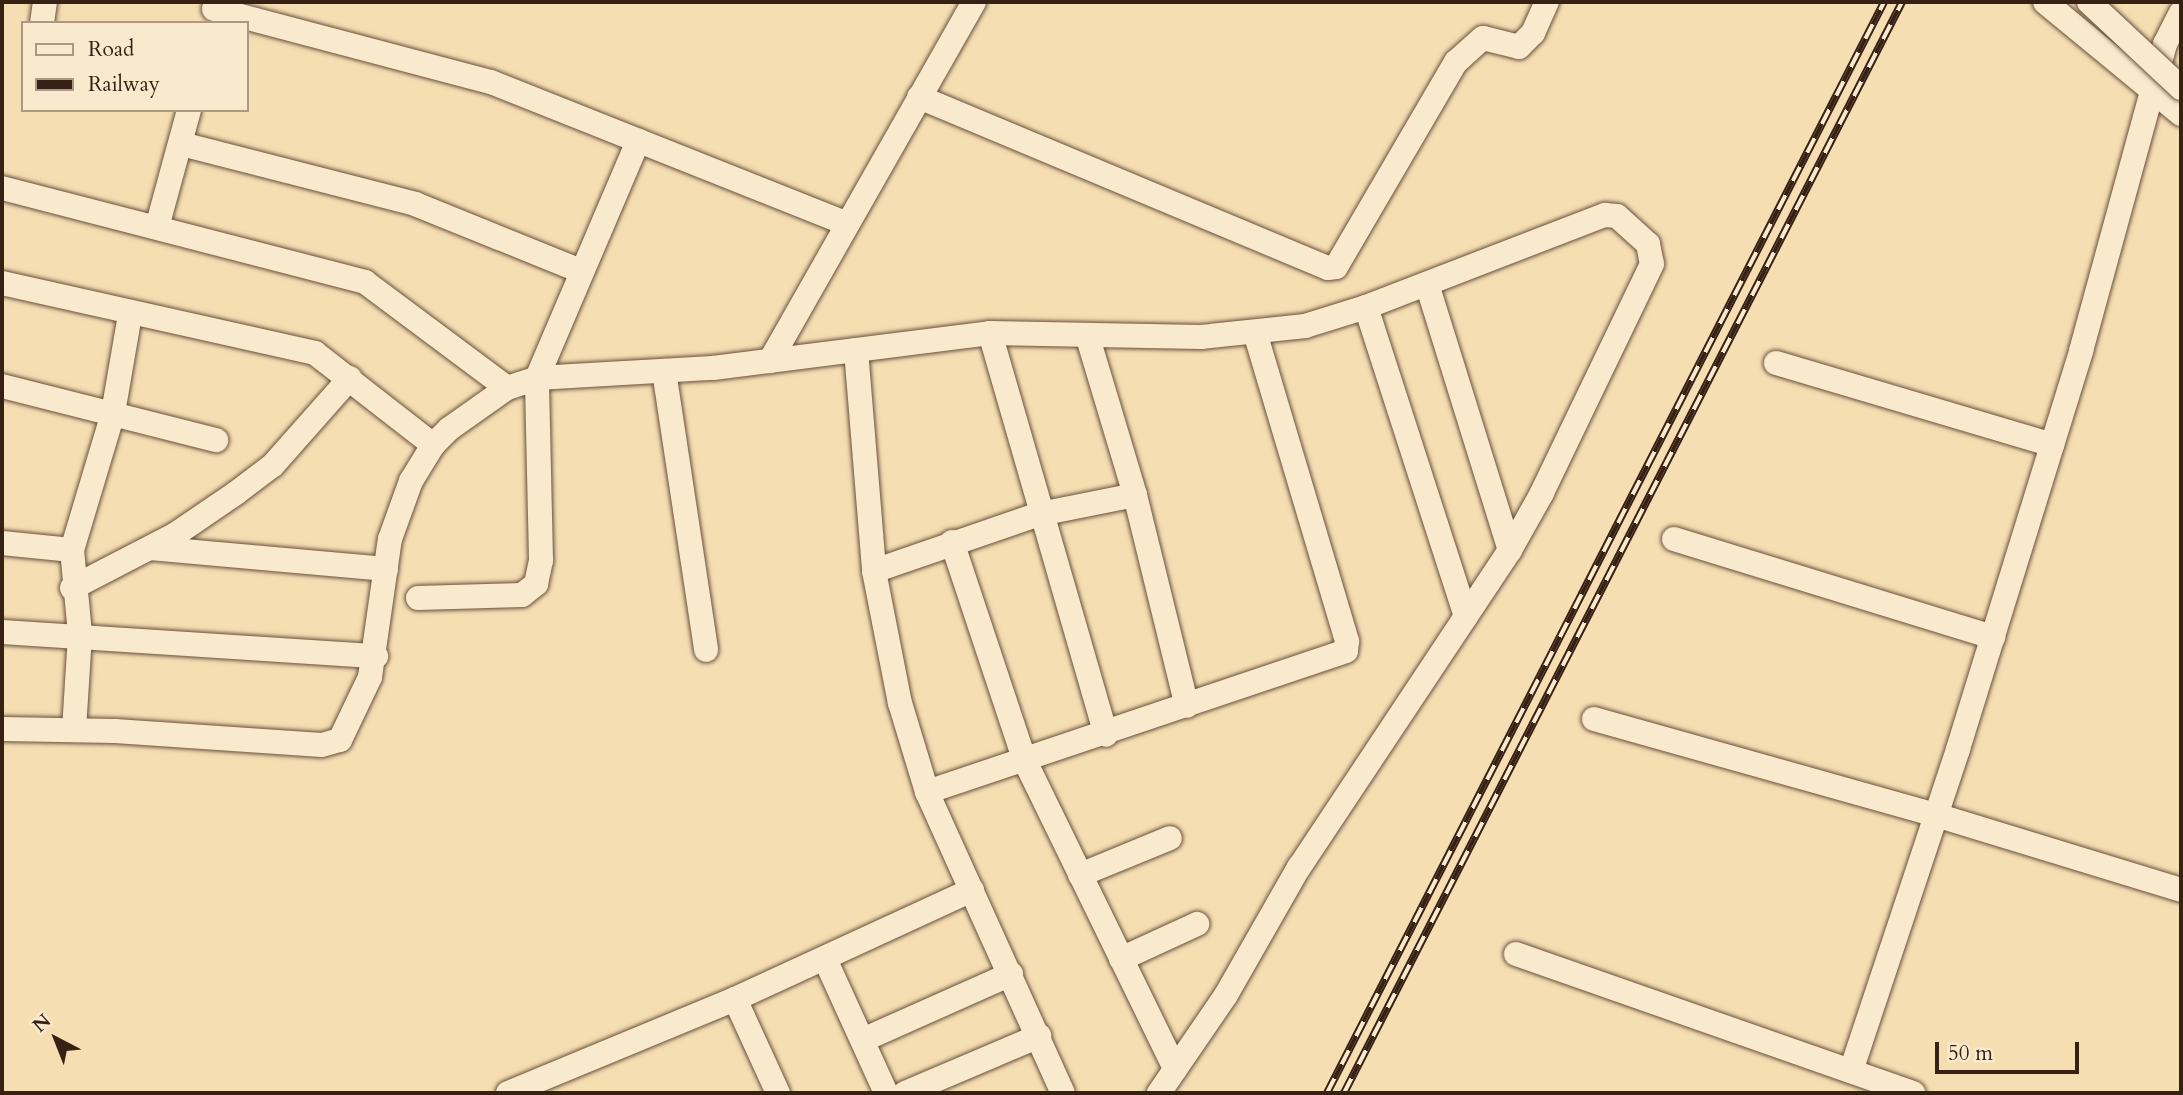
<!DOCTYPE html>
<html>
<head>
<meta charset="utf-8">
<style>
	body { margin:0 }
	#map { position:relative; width:2183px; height:1095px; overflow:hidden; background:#f6deb3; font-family:Cardo,serif }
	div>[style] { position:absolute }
	.roads { filter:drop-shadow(0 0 2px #67503c) drop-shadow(0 0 2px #67503c) }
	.minor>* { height:24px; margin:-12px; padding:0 12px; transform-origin:12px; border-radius:12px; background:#f9eace }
	.rail>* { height:8px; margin-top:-4px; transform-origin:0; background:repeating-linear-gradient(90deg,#f9eace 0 16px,#372014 0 32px); box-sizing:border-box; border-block:2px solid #372014 }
	.bridges { filter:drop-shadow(0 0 2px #67503c) drop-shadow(0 0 2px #67503c) }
	.minor-bridge>* { height:24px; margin:-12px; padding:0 12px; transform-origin:12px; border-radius:12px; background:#f9eace }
	span { translate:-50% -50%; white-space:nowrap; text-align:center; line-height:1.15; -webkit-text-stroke:7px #f9eace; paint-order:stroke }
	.frame { position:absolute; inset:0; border:4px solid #372014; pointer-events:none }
	.legend { position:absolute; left:21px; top:21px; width:228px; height:91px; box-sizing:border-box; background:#f9eace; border:2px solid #ab9984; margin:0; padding:9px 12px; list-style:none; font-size:21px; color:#372014 }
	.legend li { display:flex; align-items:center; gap:14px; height:35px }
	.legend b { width:35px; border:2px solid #ab9984 }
	.north { position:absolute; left:21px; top:1004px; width:70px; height:70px; -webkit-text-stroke:5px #f9eace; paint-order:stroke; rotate:318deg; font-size:19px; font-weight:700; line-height:28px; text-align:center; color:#372014 }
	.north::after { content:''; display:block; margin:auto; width:24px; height:32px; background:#372014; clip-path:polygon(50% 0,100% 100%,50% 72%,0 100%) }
	.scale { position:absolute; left:1935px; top:1042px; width:144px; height:32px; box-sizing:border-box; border:4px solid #372014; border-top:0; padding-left:9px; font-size:21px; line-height:24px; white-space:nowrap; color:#372014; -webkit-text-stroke:5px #f9eace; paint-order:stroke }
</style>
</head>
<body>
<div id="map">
	<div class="roads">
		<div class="minor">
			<i style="left:2045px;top:2px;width:176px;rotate:39.5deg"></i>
			<i style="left:214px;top:9px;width:286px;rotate:14.8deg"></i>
			<i style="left:491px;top:82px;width:383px;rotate:21.7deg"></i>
			<i style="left:42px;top:23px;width:21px;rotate:-82deg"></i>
			<i style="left:919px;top:97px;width:443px;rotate:22.7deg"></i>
			<i style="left:1328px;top:268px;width:8px;rotate:-7deg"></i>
			<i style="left:1336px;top:267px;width:238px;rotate:-59.7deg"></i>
			<i style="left:1456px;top:62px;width:36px;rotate:-42deg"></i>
			<i style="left:1483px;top:38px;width:37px;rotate:14deg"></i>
			<i style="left:1519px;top:47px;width:20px;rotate:-45deg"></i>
			<i style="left:1533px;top:33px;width:34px;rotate:-66deg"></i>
			<i style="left:182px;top:144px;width:241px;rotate:14.4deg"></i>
			<i style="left:415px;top:204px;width:179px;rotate:22deg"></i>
			<i style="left:2px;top:188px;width:375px;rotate:14.5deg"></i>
			<i style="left:365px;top:282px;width:177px;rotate:36.7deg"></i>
			<i style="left:157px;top:227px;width:121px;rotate:-74.7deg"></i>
			<i style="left:2px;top:283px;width:321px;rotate:12.6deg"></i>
			<i style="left:315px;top:353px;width:150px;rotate:37.9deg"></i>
			<i style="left:1427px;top:284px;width:279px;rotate:72.7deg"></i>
			<i style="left:1366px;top:307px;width:325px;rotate:72.1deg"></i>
			<i style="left:990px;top:333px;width:418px;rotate:73.9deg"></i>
			<i style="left:1088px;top:338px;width:164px;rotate:73.3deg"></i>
			<i style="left:1135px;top:495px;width:217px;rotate:76.2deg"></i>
			<i style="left:856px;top:350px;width:222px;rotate:85.3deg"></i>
			<i style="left:874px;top:571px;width:135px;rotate:78.9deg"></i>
			<i style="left:900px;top:703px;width:93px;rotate:73.1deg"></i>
			<i style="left:927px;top:792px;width:330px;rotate:65.7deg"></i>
			<i style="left:770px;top:361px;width:413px;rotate:-60.4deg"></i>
			<i style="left:1776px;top:363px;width:288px;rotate:16.5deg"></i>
			<i style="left:664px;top:371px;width:282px;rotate:81.4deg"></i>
			<i style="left:2px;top:386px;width:221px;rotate:14.2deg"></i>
			<i style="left:1674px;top:539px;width:334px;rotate:17.1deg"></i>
			<i style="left:952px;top:542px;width:229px;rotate:71.6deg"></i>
			<i style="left:1024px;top:759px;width:345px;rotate:64deg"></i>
			<i style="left:2px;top:543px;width:70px;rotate:5.7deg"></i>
			<i style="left:150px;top:548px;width:237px;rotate:5.1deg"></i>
			<i style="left:874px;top:571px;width:176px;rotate:-19deg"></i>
			<i style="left:1040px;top:514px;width:97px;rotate:-11.3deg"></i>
			<i style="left:72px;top:588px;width:117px;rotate:-27.4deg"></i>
			<i style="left:176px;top:534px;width:73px;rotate:-34.3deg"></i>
			<i style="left:236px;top:493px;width:46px;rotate:-37.1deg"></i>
			<i style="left:273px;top:465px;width:116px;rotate:-48.5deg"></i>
			<i style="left:418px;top:598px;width:104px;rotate:-1.7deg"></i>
			<i style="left:522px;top:595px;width:18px;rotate:-38deg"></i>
			<i style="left:536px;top:584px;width:25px;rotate:-78deg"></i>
			<i style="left:541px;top:560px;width:182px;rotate:-91.3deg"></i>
			<i style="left:537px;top:378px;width:258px;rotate:-66.9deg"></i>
			<i style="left:2px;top:632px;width:375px;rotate:3.7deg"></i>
			<i style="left:1594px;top:719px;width:355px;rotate:15.7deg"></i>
			<i style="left:1936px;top:815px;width:256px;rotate:17deg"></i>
			<i style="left:2px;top:729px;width:113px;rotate:1deg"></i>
			<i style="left:115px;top:731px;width:207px;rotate:3.9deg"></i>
			<i style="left:322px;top:745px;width:19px;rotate:-16deg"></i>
			<i style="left:340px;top:740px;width:70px;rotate:-64.5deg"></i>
			<i style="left:370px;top:677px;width:139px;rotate:-81.8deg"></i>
			<i style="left:390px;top:539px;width:62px;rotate:-70.1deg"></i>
			<i style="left:411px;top:481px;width:42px;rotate:-58.6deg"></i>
			<i style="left:433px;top:445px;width:23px;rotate:-45deg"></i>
			<i style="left:449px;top:429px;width:71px;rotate:-35.3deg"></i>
			<i style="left:507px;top:388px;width:32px;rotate:-18deg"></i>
			<i style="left:537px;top:378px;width:176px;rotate:-3.3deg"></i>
			<i style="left:713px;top:368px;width:279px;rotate:-7.2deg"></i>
			<i style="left:990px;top:333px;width:211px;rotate:1.1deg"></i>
			<i style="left:1201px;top:337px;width:105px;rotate:-6deg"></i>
			<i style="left:1305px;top:326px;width:64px;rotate:-17.3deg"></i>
			<i style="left:1366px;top:307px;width:256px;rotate:-21.1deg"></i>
			<i style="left:1605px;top:215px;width:12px;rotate:5deg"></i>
			<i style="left:1617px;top:216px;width:42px;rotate:42.1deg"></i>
			<i style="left:1648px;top:244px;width:20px;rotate:79deg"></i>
			<i style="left:1652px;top:264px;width:254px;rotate:115.7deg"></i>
			<i style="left:1542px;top:493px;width:65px;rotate:119.3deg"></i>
			<i style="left:1510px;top:550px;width:381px;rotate:123.6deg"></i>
			<i style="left:1299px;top:867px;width:147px;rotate:119.7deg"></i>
			<i style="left:1226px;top:995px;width:119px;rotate:124.4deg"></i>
			<i style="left:74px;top:730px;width:96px;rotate:-86.4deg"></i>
			<i style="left:80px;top:634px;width:84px;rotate:-95.4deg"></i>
			<i style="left:72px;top:550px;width:143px;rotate:-73.3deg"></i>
			<i style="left:113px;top:413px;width:99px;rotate:-80.2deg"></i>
			<i style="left:927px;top:792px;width:442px;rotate:-18.6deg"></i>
			<i style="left:1346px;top:651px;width:10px;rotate:-84deg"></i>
			<i style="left:1347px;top:641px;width:321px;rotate:-106.6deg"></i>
			<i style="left:1080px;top:875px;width:97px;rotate:-22.3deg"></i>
			<i style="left:1516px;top:954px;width:421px;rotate:19.3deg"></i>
			<i style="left:825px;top:959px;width:147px;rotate:65.5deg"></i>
			<i style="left:1121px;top:959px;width:84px;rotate:-24.7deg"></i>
			<i style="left:735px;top:999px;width:103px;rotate:65.4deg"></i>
			<i style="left:865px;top:1039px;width:160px;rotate:-24deg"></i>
			<i style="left:1851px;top:1071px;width:339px;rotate:-71.6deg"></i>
			<i style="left:1958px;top:749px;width:417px;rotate:-72.8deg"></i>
			<i style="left:2081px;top:351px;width:318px;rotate:-74.7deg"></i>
			<i style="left:2165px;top:44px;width:35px;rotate:-63deg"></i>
			<i style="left:508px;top:1093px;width:246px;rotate:-22.5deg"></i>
			<i style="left:735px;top:999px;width:261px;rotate:-24.7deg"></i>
			<i style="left:905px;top:1093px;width:146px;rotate:-23deg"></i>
		</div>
	</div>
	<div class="rail">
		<i style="left:1327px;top:1093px;width:1225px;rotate:-62.95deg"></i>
		<i style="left:1344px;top:1093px;width:1225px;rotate:-62.91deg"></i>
	</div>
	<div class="bridges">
		<div class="minor-bridge">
			<i style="left:2089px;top:2px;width:126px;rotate:43.1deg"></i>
		</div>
	</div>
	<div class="frame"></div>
	<ul class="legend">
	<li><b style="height:9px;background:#f9eace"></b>Road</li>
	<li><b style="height:9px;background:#372014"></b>Railway</li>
	</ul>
	<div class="north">N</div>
	<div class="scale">50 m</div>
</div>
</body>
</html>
